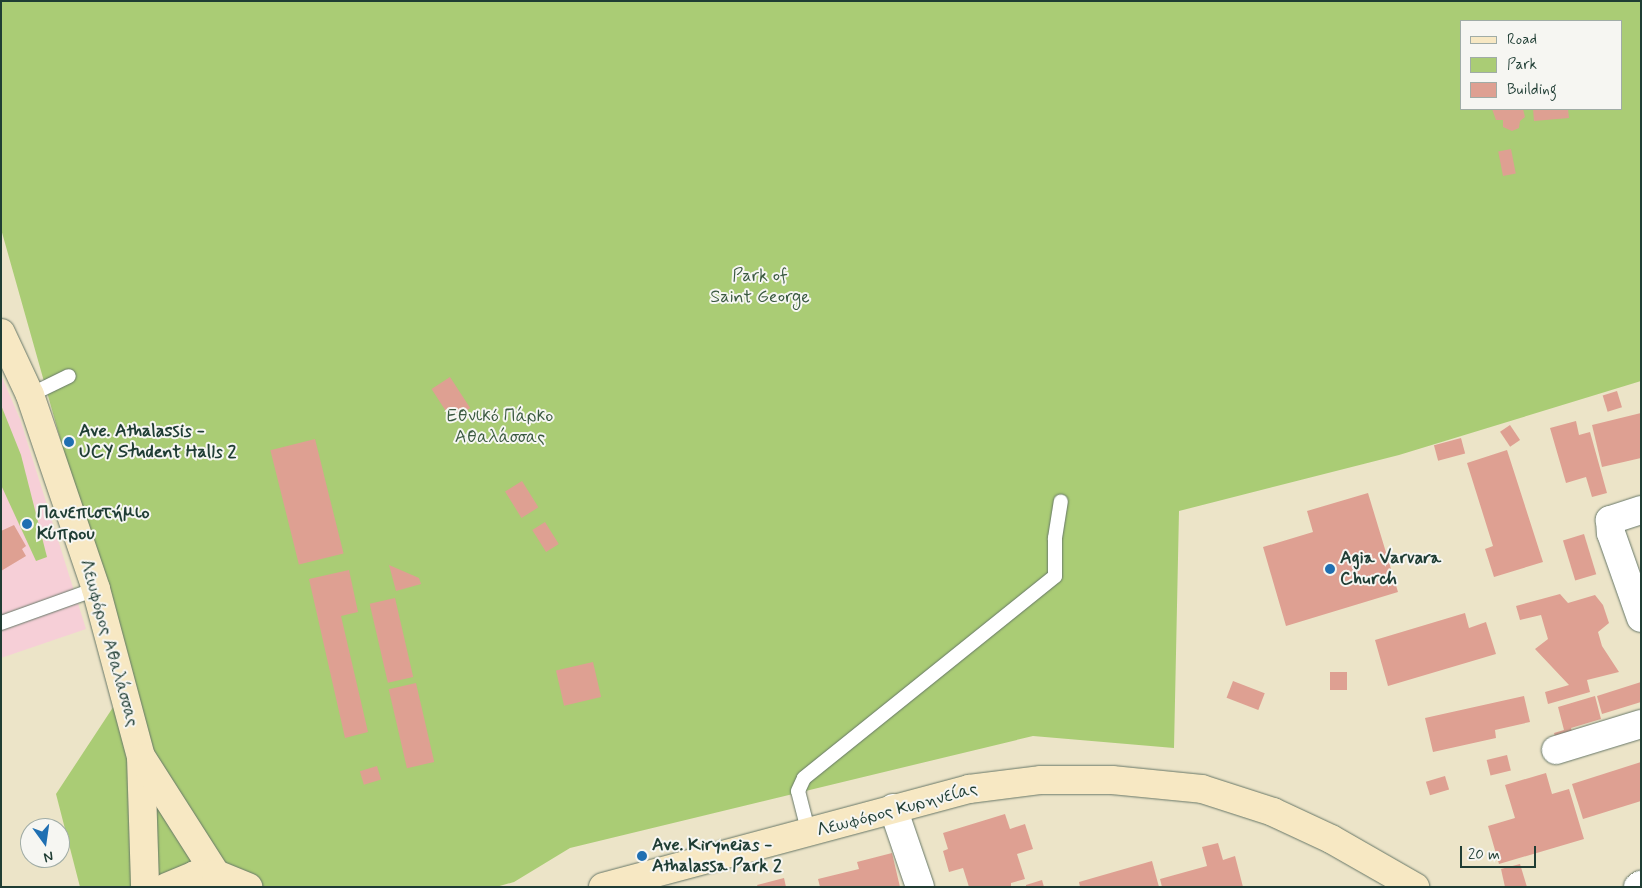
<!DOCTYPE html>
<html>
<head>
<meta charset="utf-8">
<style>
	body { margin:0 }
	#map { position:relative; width:1642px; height:888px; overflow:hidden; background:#ece4c8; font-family:Mynerve,sans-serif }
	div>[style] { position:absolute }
	.built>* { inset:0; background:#f6cfd7 }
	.green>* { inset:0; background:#aacc75 }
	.building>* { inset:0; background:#dea092; transform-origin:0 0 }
	.roads { filter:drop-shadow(0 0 1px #677768) drop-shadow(0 0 1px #677768) }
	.lane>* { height:14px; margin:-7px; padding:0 7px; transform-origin:7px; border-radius:7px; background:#fff }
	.street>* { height:28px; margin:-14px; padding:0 14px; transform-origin:14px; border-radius:14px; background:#fff }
	.secondary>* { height:28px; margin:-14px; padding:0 14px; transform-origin:14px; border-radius:14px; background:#f7e8c3 }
	.dots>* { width:14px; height:14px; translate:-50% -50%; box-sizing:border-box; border:2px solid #f6f6f2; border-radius:50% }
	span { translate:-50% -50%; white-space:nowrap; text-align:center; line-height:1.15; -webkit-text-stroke:4px #f6f6f2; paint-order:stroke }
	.park-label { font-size:18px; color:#3b5a41 }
	.poi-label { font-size:18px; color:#1f3d34; font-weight:700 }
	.left { translate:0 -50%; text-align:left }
	.street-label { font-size:18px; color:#1f3d34 }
	.frame { position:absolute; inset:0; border:2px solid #1f3d34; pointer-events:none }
	.legend { position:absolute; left:1460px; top:20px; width:162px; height:90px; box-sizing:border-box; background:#f6f6f2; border:1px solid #a0aca6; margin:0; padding:6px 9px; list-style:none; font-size:15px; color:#1f3d34 }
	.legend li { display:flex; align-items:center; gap:10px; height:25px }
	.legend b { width:25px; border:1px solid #a0aca6 }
	.north { position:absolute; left:20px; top:818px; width:50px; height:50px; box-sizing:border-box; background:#f6f6f2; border:1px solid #a0aca6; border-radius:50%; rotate:166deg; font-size:14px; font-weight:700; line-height:20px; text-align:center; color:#1f3d34 }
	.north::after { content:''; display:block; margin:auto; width:18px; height:22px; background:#1f6fb2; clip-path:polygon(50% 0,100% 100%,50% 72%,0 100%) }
	.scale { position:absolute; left:1460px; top:846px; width:76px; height:22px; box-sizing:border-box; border:2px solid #1f3d34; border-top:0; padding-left:6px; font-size:15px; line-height:18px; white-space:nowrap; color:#1f3d34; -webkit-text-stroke:4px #f6f6f2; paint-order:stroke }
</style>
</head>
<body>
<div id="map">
	<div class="built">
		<i style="clip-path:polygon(1px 375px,20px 419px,86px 629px,1px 658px)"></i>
	</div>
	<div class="green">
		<i style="clip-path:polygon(evenodd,1px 1px,1641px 1px,1641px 381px,1399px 455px,1179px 511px,1174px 748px,1033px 736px,570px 848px,514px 882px,496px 887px,80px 887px,56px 794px,129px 683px,1px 229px,1px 1px,1461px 21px,1621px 21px,1621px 109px,1461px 109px,1461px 21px)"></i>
		<i style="clip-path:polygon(1px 405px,21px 455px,47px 557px,36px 561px,1px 485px)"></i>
	</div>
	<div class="building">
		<i style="clip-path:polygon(1492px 109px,1523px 109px,1525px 117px,1520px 121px,1519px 128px,1512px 131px,1503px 127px,1503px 120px,1496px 120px)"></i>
		<i style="clip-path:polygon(1533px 109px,1568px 109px,1569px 118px,1534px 121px)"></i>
		<i style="left:1511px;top:149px;width:25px;height:13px;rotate:79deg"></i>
		<i style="left:450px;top:377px;width:37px;height:22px;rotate:57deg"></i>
		<i style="left:1617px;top:391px;width:17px;height:15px;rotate:73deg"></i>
		<i style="clip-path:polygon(1641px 413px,1641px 458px,1602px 467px,1592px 425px)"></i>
		<i style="clip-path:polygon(1576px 421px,1579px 435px,1590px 432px,1607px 493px,1592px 497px,1586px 477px,1566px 483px,1550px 428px)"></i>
		<i style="left:1510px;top:425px;width:18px;height:12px;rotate:56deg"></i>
		<i style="left:1461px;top:438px;width:16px;height:28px;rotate:75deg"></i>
		<i style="left:315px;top:439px;width:118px;height:46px;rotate:76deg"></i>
		<i style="clip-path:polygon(1507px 450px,1543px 562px,1494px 577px,1485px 549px,1493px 546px,1467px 463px)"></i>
		<i style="left:522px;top:481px;width:31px;height:20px;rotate:58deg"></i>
		<i style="clip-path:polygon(1368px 493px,1398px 592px,1286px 626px,1263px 547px,1313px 532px,1307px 511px)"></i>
		<i style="left:545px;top:522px;width:26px;height:15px;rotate:58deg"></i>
		<i style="clip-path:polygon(14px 525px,26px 546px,22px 549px,26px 556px,1px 571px,1px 531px)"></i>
		<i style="left:1584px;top:534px;width:42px;height:22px;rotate:73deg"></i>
		<i style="clip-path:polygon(389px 565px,419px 578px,421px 584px,396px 591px)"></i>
		<i style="clip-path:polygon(349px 570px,358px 612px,341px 616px,368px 732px,345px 738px,309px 579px)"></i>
		<i style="clip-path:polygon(1560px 594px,1568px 603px,1595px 595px,1603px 605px,1609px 623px,1598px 632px,1602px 646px,1619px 672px,1587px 680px,1590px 692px,1548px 704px,1545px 692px,1569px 685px,1535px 649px,1548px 639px,1541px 615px,1520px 620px,1516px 606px)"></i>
		<i style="left:395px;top:598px;width:81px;height:26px;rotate:77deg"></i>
		<i style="clip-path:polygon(1465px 613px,1469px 628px,1486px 622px,1496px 654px,1388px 686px,1375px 640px)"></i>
		<i style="left:593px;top:662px;width:36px;height:38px;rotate:77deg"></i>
		<i style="left:1330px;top:672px;width:17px;height:18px"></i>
		<i style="left:1233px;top:681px;width:34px;height:18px;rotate:21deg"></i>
		<i style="clip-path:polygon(1641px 682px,1641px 702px,1602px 714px,1597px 696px)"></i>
		<i style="left:416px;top:683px;width:81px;height:28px;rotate:77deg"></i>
		<i style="clip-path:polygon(1524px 696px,1530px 722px,1495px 730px,1496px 738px,1433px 752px,1425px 718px)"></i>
		<i style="clip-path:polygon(1595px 696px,1601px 719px,1571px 728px,1574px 737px,1557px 742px,1554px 733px,1564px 730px,1558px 707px)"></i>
		<i style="left:1507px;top:755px;width:16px;height:21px;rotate:76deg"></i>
		<i style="clip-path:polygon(1641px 762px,1641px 801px,1583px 819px,1572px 784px)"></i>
		<i style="left:377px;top:766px;width:14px;height:18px;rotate:73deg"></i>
		<i style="clip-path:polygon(1546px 773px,1552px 794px,1569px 789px,1584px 839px,1499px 864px,1488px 826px,1515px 818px,1505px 785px)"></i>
		<i style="left:1445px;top:776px;width:14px;height:20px;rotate:73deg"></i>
		<i style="clip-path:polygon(1005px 814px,1010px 829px,1025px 824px,1033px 849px,1017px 854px,1025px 879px,1011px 883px,1011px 887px,969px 887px,963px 868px,949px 872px,943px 851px,948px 849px,943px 833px)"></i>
		<i style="clip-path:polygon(1218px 843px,1223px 860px,1235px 856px,1243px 887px,1162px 887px,1160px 879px,1207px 866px,1202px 847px)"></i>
		<i style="clip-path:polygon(892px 853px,900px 887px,820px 887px,818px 879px,859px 869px,857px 862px)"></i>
		<i style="clip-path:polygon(1152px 861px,1159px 887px,1080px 887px,1079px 882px)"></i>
		<i style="clip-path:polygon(1520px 864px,1527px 887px,1505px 887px,1501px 869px)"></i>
		<i style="clip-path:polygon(784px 878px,786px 887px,758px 887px,757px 885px)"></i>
		<i style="clip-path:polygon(1042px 880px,1044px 887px,1026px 887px,1026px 885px)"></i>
	</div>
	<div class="roads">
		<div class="lane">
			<i style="left:30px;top:395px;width:43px;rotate:-26deg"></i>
			<i style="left:1px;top:623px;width:101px;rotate:-19.7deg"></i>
			<i style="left:809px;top:834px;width:44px;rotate:-104.3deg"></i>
			<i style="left:798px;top:791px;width:14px;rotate:-65deg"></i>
			<i style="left:804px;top:778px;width:322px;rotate:-38.8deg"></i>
			<i style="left:1055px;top:576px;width:38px;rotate:-90deg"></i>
			<i style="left:1055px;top:538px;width:37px;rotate:-81deg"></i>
		</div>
		<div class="street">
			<i style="left:1641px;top:510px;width:33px;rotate:162deg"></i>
			<i style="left:1610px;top:520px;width:13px;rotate:86deg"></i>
			<i style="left:1611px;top:533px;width:90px;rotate:70.6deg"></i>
			<i style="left:1556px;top:750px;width:89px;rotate:-17deg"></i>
			<i style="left:893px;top:808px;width:83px;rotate:71.1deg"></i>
			<i style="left:1638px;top:887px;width:4px;rotate:-34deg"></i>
		</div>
		<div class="secondary">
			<i style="left:1px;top:333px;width:68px;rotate:64.9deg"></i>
			<i style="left:30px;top:395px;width:205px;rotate:71.2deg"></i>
			<i style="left:96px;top:589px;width:174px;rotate:75deg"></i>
			<i style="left:141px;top:757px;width:130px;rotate:88.2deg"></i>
			<i style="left:142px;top:758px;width:138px;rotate:57.5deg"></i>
			<i style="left:167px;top:887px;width:30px;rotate:-23deg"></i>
			<i style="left:195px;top:875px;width:21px;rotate:-3deg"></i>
			<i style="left:216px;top:874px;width:35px;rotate:22deg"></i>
			<i style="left:603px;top:887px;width:379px;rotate:-15deg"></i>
			<i style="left:969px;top:789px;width:73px;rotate:-7.1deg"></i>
			<i style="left:1041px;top:780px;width:71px"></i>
			<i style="left:1112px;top:780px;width:90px;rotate:5.7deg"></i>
			<i style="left:1202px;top:789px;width:75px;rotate:17.9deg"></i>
			<i style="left:1273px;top:812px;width:64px;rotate:25deg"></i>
			<i style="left:1331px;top:839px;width:97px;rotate:29.7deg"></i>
		</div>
	</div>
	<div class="dots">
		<i style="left:69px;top:442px;background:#1f6fb2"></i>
		<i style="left:27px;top:524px;background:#1f6fb2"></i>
		<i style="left:1330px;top:569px;background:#1f6fb2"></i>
		<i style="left:642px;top:856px;background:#1f6fb2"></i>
	</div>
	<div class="park-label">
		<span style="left:760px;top:287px">Park of<br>Saint George</span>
		<span style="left:500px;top:427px">Εθνικό Πάρκο<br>Αθαλάσσας</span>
	</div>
	<div class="poi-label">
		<span class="left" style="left:79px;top:442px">Ave. Athalassis -<br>UCY Student Halls 2</span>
		<span class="left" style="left:37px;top:524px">Πανεπιστήμιο<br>Κύπρου</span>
		<span class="left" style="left:1340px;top:569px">Agia Varvara<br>Church</span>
		<span class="left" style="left:652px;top:856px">Ave. Kiryneias -<br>Athalassa Park 2</span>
	</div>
	<div class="street-label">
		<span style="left:109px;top:643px;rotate:74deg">Λεωφόρος Αθαλάσσας</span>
		<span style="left:897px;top:810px;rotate:-15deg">Λεωφόρος Κυρηνείας</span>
	</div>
	<div class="frame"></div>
	<ul class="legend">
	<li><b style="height:6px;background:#f7e8c3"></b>Road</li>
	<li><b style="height:14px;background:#aacc75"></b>Park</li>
	<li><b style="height:14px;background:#dea092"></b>Building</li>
	</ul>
	<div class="north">N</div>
	<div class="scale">20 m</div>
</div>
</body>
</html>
